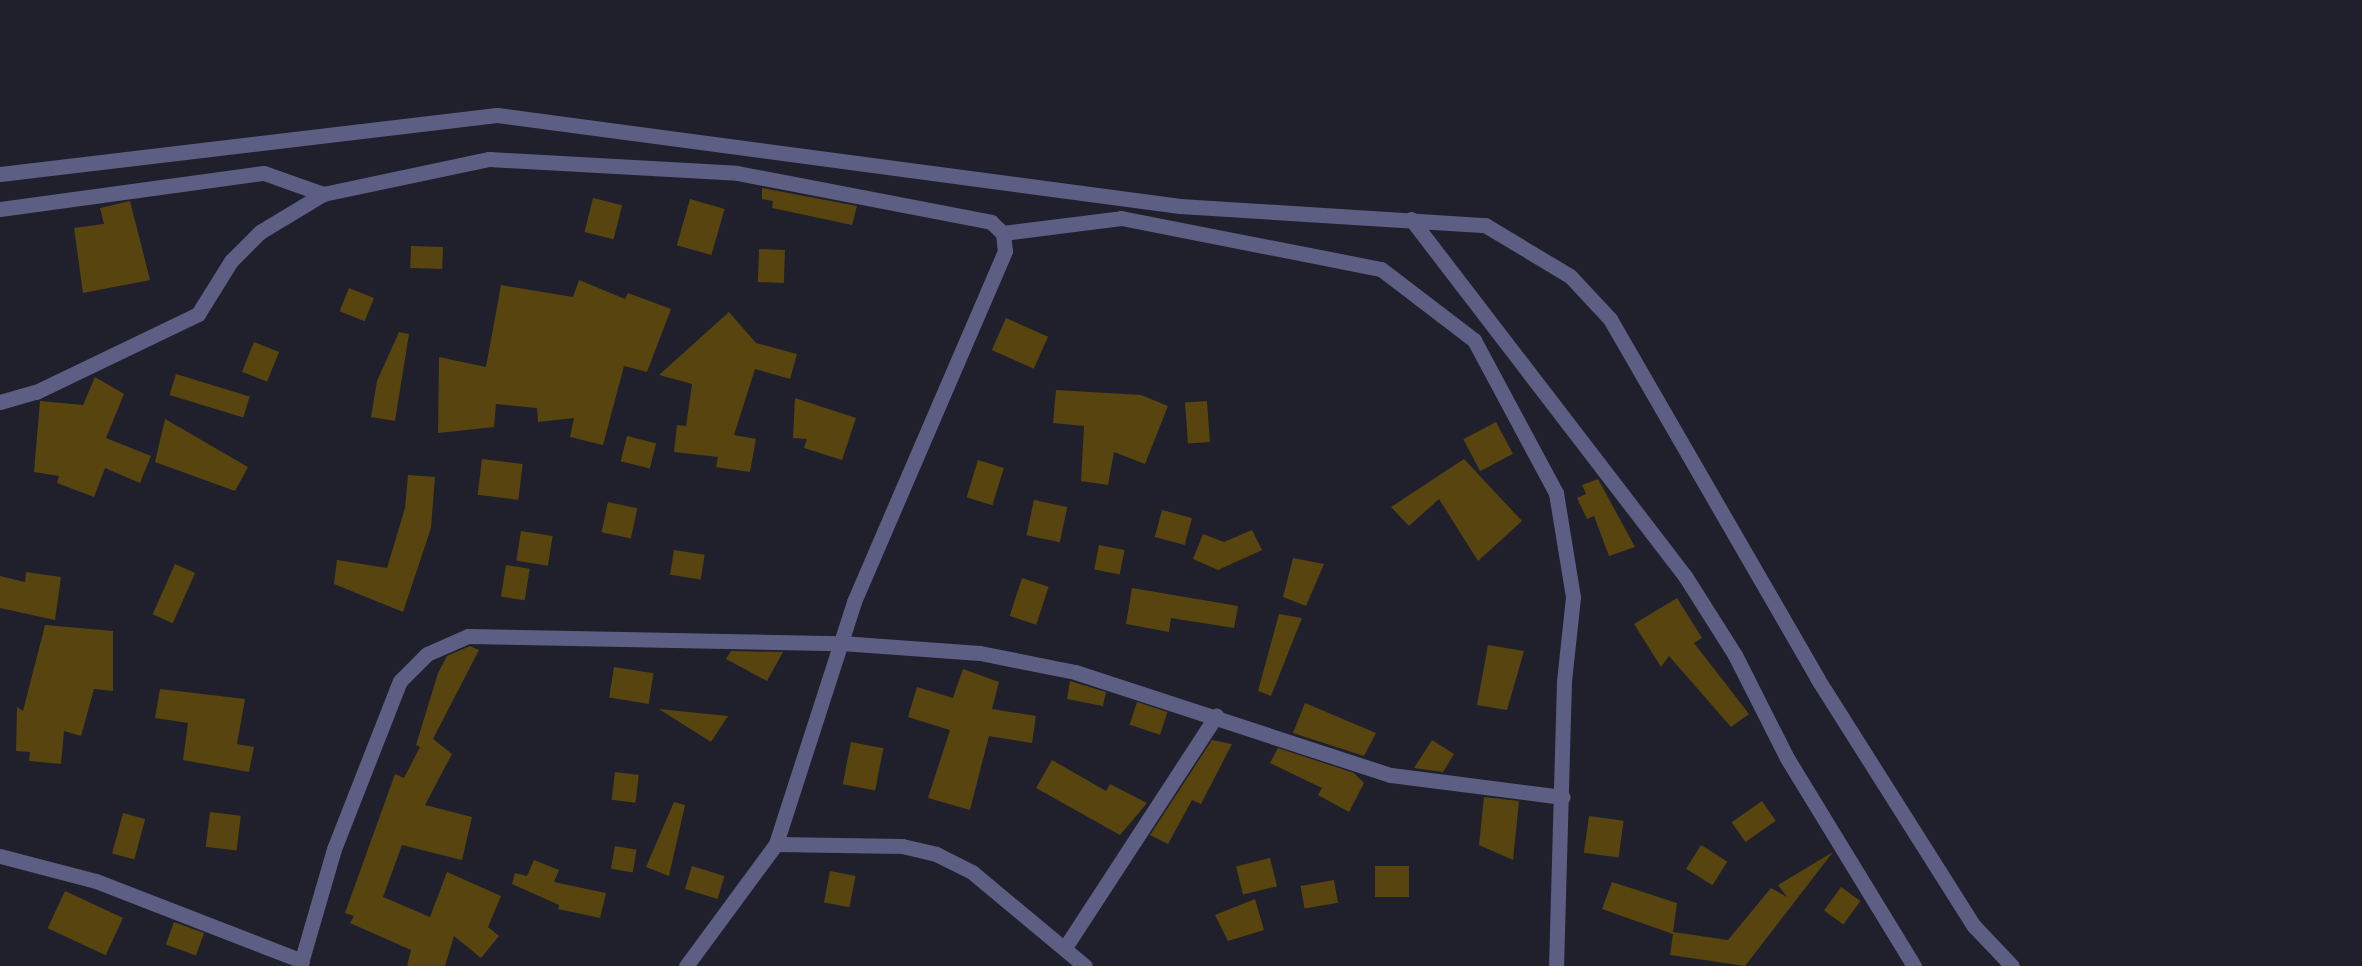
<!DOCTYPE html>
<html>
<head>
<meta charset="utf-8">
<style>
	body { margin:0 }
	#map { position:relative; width:2362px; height:966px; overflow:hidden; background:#1f202c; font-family:"Asap Condensed",sans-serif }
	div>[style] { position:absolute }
	.building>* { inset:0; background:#57440e; transform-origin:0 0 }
	.minor>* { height:15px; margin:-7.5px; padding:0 7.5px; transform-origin:7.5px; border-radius:7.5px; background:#5d5e84 }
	span { translate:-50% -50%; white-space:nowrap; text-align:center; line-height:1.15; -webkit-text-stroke:4.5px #0a0a0f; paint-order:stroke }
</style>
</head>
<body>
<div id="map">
	<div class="building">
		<i style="clip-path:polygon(762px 188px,857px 206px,852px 225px,772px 208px,773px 201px,762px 199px)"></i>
		<i style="left:593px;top:198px;width:30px;height:35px;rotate:14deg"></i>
		<i style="left:690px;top:199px;width:36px;height:48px;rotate:16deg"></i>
		<i style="clip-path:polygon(130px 201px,150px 280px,83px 293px,74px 228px,104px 224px,100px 208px)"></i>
		<i style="left:411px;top:246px;width:32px;height:22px;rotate:2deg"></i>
		<i style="left:759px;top:249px;width:26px;height:33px;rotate:2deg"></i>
		<i style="clip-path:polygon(579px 280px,625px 299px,628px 293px,671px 309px,647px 372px,624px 366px,603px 445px,570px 437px,574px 418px,538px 422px,537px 408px,496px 404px,494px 427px,438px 433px,439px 357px,486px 367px,501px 285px,573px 297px)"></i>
		<i style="left:349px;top:288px;width:27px;height:25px;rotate:22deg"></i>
		<i style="clip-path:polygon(729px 312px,756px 343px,797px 354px,790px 379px,755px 369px,734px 435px,756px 439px,750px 472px,716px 467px,718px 457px,674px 452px,677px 425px,686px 426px,692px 384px,659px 375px)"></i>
		<i style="left:1006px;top:318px;width:46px;height:35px;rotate:24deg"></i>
		<i style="clip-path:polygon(399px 332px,409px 334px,395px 421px,371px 417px,377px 381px)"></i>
		<i style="left:254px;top:342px;width:27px;height:32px;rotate:22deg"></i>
		<i style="left:176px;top:374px;width:77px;height:22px;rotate:17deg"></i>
		<i style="clip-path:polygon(95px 377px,124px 394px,106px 438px,151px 456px,140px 483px,105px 468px,94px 497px,57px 483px,59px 476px,34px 472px,40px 401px,83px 405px)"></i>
		<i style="clip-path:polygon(1056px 390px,1141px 395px,1168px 406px,1145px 464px,1114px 452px,1108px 485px,1081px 481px,1084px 426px,1053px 423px)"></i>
		<i style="clip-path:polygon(795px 398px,856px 418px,842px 460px,804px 448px,807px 439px,793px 438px)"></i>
		<i style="left:1207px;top:401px;width:41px;height:22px;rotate:86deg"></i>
		<i style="clip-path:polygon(165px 419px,248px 467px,235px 491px,155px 462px)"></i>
		<i style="left:1496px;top:422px;width:36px;height:37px;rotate:62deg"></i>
		<i style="left:627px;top:436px;width:30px;height:26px;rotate:14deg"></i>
		<i style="left:482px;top:459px;width:41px;height:36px;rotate:7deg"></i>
		<i style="clip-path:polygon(1464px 459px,1522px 521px,1478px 561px,1439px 499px,1409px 526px,1391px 507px)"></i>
		<i style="left:978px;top:460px;width:27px;height:39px;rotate:17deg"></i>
		<i style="clip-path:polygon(408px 475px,435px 477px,431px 528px,403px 612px,334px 584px,337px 560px,387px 568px,405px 508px)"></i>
		<i style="clip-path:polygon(1598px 479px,1635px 547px,1609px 556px,1594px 516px,1587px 519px,1577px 498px,1586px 494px,1582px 485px)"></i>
		<i style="left:1034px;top:500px;width:34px;height:36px;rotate:12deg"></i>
		<i style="left:608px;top:502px;width:30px;height:31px;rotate:12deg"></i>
		<i style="left:1162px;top:510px;width:31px;height:28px;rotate:15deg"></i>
		<i style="clip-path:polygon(1252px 530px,1262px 550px,1218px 570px,1193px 559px,1203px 534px,1224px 542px)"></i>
		<i style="left:521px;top:531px;width:32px;height:30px;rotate:9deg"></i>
		<i style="left:1099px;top:545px;width:26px;height:25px;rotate:11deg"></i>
		<i style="left:674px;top:550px;width:31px;height:25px;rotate:9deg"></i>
		<i style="clip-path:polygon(1293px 558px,1324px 564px,1306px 606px,1283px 597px)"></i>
		<i style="left:175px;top:564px;width:22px;height:55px;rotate:24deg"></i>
		<i style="left:506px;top:565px;width:24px;height:32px;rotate:9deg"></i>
		<i style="clip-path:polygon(26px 572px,61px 577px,55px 620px,0 608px,0 576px,25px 582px)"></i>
		<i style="left:1022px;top:578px;width:28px;height:40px;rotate:18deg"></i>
		<i style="clip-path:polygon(1132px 588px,1238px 606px,1234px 628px,1171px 618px,1169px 632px,1126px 624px)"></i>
		<i style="clip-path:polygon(1677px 598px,1702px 638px,1694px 643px,1749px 714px,1731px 727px,1669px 656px,1661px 667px,1634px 624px)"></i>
		<i style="clip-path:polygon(1279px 614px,1302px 618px,1271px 696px,1258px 691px)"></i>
		<i style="clip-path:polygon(45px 625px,113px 631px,113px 691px,94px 689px,81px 736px,64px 731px,61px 764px,29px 761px,30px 752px,16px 751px,17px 707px,23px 711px)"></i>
		<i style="clip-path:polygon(1488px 645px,1524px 651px,1507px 710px,1477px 705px)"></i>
		<i style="clip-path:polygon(470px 646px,479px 650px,433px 739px,452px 754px,425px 805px,472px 817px,462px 860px,402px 845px,383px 897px,430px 917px,447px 872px,501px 896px,488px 927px,499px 936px,481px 958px,454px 936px,445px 966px,407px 966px,411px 950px,350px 923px,354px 916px,345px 913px,395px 774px,404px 778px,420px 747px,416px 745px,438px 673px,447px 656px)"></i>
		<i style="clip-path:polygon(731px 651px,783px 652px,767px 681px,726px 659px)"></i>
		<i style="left:614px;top:667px;width:40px;height:31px;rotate:9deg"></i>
		<i style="clip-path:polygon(963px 669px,999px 682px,992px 709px,1036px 716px,1032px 743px,989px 736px,970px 810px,928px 798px,950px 730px,908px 717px,917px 687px,953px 698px)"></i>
		<i style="clip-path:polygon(1070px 681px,1106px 692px,1103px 706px,1067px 699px)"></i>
		<i style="clip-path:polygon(160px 689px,245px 699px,237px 744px,254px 747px,249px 772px,183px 760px,188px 723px,155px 718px)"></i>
		<i style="left:1137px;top:702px;width:32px;height:24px;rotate:18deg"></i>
		<i style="clip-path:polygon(1305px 703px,1376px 733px,1364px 756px,1293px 733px)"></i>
		<i style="clip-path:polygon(659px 709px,728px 716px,711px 742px)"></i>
		<i style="clip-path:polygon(1212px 740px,1232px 744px,1201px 804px,1192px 800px,1168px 844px,1150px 835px)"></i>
		<i style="clip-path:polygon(1432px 740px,1454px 754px,1443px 772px,1414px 768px)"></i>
		<i style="left:851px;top:742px;width:33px;height:43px;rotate:11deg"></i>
		<i style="clip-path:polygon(1278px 748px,1354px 773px,1364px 783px,1349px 812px,1318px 795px,1322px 788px,1270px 763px)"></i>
		<i style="clip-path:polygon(1052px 760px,1106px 791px,1110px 784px,1147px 803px,1120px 835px,1036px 788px)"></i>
		<i style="left:615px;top:772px;width:24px;height:28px;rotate:7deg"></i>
		<i style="clip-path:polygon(1484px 797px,1519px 801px,1513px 860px,1479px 845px)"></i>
		<i style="left:1762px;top:801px;width:24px;height:37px;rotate:55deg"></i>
		<i style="clip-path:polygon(674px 802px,685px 805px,669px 876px,646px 867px)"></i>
		<i style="left:210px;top:812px;width:31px;height:35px;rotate:7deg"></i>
		<i style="left:123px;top:813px;width:23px;height:42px;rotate:15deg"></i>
		<i style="left:1589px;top:816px;width:35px;height:37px;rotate:8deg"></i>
		<i style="left:1701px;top:845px;width:31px;height:28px;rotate:32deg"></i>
		<i style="left:615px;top:846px;width:22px;height:23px;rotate:10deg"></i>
		<i style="clip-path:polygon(1833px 852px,1745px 966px,1670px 955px,1673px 934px,1602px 909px,1612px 882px,1677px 903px,1673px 932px,1728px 940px,1771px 888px,1787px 897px,1778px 885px)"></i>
		<i style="left:1270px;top:858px;width:29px;height:35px;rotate:76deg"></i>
		<i style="clip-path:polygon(534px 860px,559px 870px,554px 882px,606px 893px,600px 918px,558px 909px,559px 905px,512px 884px,515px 873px,527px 876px)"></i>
		<i style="left:692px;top:866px;width:34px;height:24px;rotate:17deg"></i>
		<i style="left:1375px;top:866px;width:34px;height:31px"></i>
		<i style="left:830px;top:871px;width:26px;height:32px;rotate:11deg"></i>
		<i style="left:1334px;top:880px;width:23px;height:34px;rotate:80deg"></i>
		<i style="left:1841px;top:887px;width:24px;height:29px;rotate:36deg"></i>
		<i style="left:65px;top:891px;width:64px;height:41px;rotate:25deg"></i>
		<i style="clip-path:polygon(1255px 899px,1264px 930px,1228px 941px,1215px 915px)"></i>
		<i style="left:174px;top:922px;width:32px;height:24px;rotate:20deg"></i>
	</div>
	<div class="minor">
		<i style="left:0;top:174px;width:500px;rotate:-6.77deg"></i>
		<i style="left:497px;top:115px;width:689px;rotate:7.59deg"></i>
		<i style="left:1180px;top:206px;width:306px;rotate:3.6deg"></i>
		<i style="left:1485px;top:225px;width:99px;rotate:31deg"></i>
		<i style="left:1570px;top:276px;width:59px;rotate:47.1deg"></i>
		<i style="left:1610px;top:319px;width:414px;rotate:60deg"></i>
		<i style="left:1817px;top:678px;width:294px;rotate:57.7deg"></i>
		<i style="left:1974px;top:926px;width:55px;rotate:46.5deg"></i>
		<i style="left:0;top:209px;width:266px;rotate:-7.8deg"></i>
		<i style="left:264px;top:173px;width:63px;rotate:19.6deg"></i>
		<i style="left:1411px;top:219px;width:450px;rotate:52.5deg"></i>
		<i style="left:1685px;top:576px;width:93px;rotate:57.7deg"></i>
		<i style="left:1735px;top:655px;width:115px;rotate:63.2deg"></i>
		<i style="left:1787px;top:758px;width:244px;rotate:58.6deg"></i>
		<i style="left:1003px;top:233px;width:119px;rotate:-7.2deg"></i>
		<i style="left:1121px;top:218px;width:265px;rotate:11.1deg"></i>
		<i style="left:1381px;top:269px;width:117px;rotate:37.4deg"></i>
		<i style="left:1474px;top:340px;width:174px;rotate:61.8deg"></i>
		<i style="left:1556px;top:493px;width:105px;rotate:80.7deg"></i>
		<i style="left:1573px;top:597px;width:84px;rotate:96.1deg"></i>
		<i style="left:1564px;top:681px;width:285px;rotate:91.6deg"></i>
		<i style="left:0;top:402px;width:37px;rotate:-16deg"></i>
		<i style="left:36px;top:392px;width:180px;rotate:-25.7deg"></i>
		<i style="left:198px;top:314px;width:62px;rotate:-58.1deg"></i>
		<i style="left:231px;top:261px;width:41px;rotate:-45deg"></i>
		<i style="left:260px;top:232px;width:74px;rotate:-31.1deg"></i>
		<i style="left:323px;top:194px;width:170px;rotate:-11.9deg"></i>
		<i style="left:489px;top:159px;width:248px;rotate:3.2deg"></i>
		<i style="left:737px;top:173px;width:259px;rotate:10.9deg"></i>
		<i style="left:991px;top:222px;width:16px;rotate:43deg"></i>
		<i style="left:1003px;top:233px;width:18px;rotate:84deg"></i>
		<i style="left:1005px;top:251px;width:382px;rotate:113.3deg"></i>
		<i style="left:854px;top:602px;width:254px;rotate:107.9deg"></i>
		<i style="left:776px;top:844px;width:152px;rotate:126.4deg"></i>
		<i style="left:776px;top:844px;width:126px;rotate:0.9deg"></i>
		<i style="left:902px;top:846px;width:35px;rotate:13deg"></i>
		<i style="left:936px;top:854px;width:40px;rotate:26.6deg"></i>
		<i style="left:972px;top:872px;width:147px;rotate:39.8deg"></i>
		<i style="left:0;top:856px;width:99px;rotate:14.6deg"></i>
		<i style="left:96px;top:881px;width:221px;rotate:21.2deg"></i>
		<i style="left:1066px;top:946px;width:275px;rotate:-56.9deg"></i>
		<i style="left:300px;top:966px;width:122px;rotate:-73.8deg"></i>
		<i style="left:334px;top:849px;width:180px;rotate:-68.6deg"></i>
		<i style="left:400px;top:681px;width:38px;rotate:-45deg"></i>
		<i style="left:427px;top:654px;width:45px;rotate:-23.7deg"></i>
		<i style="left:468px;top:636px;width:373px;rotate:1.1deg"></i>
		<i style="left:841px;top:643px;width:139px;rotate:4.1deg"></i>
		<i style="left:980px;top:653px;width:97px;rotate:11.3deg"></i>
		<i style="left:1075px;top:672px;width:332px;rotate:18.1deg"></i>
		<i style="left:1391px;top:775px;width:173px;rotate:7.3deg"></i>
	</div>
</div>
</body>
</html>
